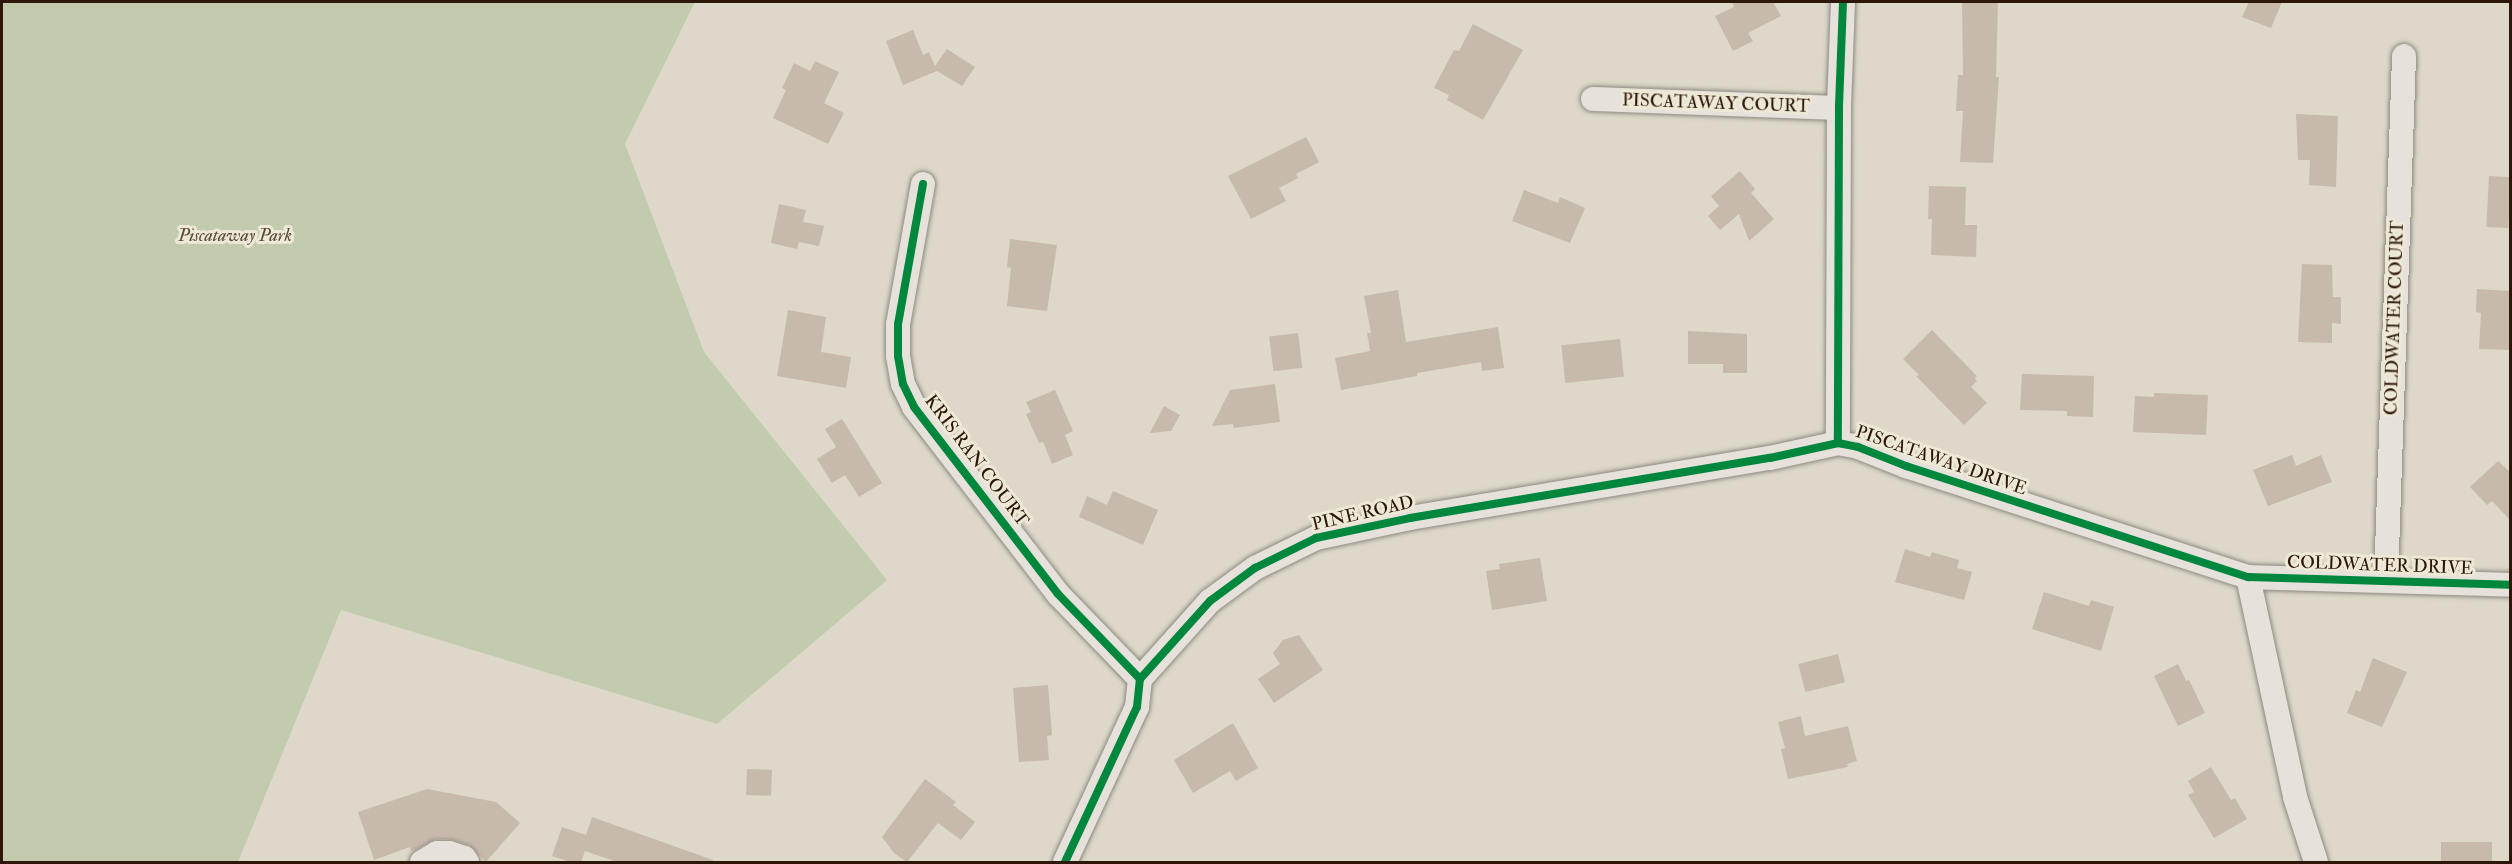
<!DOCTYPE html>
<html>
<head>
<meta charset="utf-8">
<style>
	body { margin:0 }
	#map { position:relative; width:2512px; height:864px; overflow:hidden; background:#ddd8c9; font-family:"IM FELL Double Pica",serif }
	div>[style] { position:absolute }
	.green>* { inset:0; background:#c3cbae }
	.building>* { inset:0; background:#c8b9ad; transform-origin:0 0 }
	.roads { filter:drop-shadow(0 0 2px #8f897f) drop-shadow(0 0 2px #8f897f) }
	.street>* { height:24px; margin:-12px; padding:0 12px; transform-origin:12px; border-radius:12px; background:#e6e2db }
	.cycleway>* { height:8px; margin:-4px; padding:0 4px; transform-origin:4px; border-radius:4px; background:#00873e }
	span { translate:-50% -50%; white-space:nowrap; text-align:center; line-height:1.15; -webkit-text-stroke:6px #eee8d7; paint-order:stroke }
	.street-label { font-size:18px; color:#2d170b }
	.park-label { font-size:18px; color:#544a35; font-style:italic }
	.frame { position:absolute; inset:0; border:3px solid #2d170b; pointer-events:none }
</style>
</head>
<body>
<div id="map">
	<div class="green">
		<i style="clip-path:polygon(2px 2px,695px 2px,625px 144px,704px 352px,887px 580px,717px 724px,341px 610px,238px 862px,2px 862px)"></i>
	</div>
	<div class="building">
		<i style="clip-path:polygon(1732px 2px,1773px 2px,1781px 16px,1748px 33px,1753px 41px,1733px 51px,1715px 16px,1734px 7px)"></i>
		<i style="clip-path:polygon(1962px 2px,1998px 2px,1996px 77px,1999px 77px,1993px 163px,1960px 162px,1963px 111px,1956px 111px,1958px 75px,1963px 75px)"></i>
		<i style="clip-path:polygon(2249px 2px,2282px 2px,2271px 28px,2242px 17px)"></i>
		<i style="clip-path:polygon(1473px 24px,1523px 50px,1483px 120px,1447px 100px,1449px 95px,1434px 88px,1454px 50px,1459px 51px)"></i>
		<i style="clip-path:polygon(913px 30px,923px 55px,929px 52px,935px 66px,947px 49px,975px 67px,962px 86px,937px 71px,903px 85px,886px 41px)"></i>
		<i style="clip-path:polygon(815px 61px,839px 72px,824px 103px,844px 113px,828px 144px,773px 118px,786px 90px,782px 88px,794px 63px,810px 71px)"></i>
		<i style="clip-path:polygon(2296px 114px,2338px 116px,2336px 187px,2309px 185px,2310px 160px,2298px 160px)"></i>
		<i style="clip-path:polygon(1306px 137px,1319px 162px,1296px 174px,1298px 178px,1279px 188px,1286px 201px,1251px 219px,1228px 176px)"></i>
		<i style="clip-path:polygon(1740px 171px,1755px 189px,1751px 193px,1774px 219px,1749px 241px,1739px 214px,1720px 230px,1708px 216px,1719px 206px,1711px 196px)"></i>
		<i style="left:2489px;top:176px;width:22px;height:51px;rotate:3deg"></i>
		<i style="clip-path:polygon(1929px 186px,1966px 187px,1965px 225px,1977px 225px,1976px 257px,1931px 255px,1932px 219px,1928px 219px)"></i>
		<i style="clip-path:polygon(1524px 190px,1558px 203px,1560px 197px,1585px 208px,1570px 243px,1512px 221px)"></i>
		<i style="clip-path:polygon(779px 204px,806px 210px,803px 222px,824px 226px,819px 246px,799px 242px,797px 249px,771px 243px)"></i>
		<i style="clip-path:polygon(1010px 239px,1057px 245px,1047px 311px,1007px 306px,1011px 268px,1007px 267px)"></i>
		<i style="clip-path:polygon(2302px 264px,2332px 265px,2333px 297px,2341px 297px,2341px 324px,2332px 323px,2332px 343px,2298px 342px)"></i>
		<i style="clip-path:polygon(2477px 289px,2511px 291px,2511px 350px,2479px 349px,2481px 313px,2476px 312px)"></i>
		<i style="clip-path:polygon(1398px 290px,1406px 342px,1498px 327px,1504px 368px,1482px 371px,1481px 362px,1417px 373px,1417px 376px,1341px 390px,1335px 358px,1370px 351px,1367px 333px,1371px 333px,1364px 296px)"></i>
		<i style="clip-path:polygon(788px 310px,826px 317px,821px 352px,851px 357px,846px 388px,777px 376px)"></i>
		<i style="clip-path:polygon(1932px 330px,1977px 376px,1975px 378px,1977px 381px,1971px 387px,1987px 403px,1964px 425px,1916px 376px,1919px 375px,1903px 359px)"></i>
		<i style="clip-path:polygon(1688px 331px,1747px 334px,1747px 373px,1723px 373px,1723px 364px,1688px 364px)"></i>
		<i style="left:1298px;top:333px;width:35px;height:29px;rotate:83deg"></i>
		<i style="left:1620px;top:339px;width:38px;height:59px;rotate:84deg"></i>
		<i style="clip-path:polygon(2022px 374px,2094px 376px,2093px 417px,2067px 416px,2067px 411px,2020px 410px)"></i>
		<i style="clip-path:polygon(1275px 384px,1280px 422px,1234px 428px,1233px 424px,1212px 426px,1230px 390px)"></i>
		<i style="clip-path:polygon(1055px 390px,1073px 431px,1065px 435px,1073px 455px,1052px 464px,1043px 442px,1039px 443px,1026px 414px,1031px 412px,1026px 402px)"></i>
		<i style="clip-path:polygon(2154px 393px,2208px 395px,2206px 435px,2133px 432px,2135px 396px,2154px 397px)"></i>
		<i style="clip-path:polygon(1164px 406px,1180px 415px,1171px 431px,1150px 433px)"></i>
		<i style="clip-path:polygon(842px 419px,882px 483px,859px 497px,845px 475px,832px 483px,817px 459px,836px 447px,825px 429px)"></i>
		<i style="clip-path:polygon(2292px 455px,2296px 466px,2321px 455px,2332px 482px,2268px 506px,2253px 470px)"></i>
		<i style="clip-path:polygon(2498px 461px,2511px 473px,2511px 521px,2492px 501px,2487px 505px,2470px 487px)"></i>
		<i style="clip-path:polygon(1113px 491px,1158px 510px,1143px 545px,1079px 517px,1087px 496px,1107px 505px)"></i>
		<i style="clip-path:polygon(1905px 549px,1930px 557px,1932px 552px,1959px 560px,1957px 568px,1972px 572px,1964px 600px,1895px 582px)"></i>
		<i style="clip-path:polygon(1540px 558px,1547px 601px,1492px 610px,1486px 571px,1500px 569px,1499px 564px)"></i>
		<i style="clip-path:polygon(2044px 592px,2089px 606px,2091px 600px,2114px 607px,2101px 651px,2032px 629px)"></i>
		<i style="clip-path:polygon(1299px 635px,1323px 670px,1274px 703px,1258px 679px,1280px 664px,1273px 653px,1283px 640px)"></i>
		<i style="left:1838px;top:654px;width:29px;height:41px;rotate:76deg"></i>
		<i style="clip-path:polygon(2373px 658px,2407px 672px,2382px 727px,2347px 713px,2356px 690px,2360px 692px)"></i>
		<i style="clip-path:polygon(2178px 664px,2186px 681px,2189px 680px,2205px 713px,2178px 726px,2154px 676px)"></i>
		<i style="clip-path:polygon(1048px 685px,1052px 735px,1047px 736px,1049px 760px,1019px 762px,1013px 688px)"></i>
		<i style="clip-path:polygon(1801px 716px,1805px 736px,1848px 726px,1857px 761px,1847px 764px,1848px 767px,1788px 779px,1781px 749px,1785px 748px,1778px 722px)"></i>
		<i style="clip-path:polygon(1233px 723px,1258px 768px,1236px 781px,1230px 771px,1193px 793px,1174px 760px)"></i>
		<i style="clip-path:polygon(2211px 767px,2231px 800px,2235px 798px,2247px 819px,2214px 838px,2188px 795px,2194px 792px,2188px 781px)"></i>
		<i style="left:747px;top:769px;width:25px;height:26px;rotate:2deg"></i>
		<i style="clip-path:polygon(925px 779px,956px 802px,953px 805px,975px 822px,961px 840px,938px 823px,907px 862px,894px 853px,882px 837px)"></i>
		<i style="clip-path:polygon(427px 789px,496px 802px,520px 823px,486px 862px,469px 845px,449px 839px,436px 839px,415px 850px,411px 851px,410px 847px,374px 860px,358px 812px)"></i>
		<i style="clip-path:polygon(592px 817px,713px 860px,713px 862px,617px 862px,585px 851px,581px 862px,570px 862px,552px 856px,562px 827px,586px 835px)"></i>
		<i style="left:2441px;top:842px;width:51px;height:20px"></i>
	</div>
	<div class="roads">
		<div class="street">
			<i style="left:1843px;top:2px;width:106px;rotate:92.2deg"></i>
			<i style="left:1839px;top:108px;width:335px;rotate:90.2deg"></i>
			<i style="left:1838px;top:443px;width:20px;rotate:11deg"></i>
			<i style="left:1858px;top:447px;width:52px;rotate:21.6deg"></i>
			<i style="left:1906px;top:466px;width:360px;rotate:18deg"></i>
			<i style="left:2248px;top:577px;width:262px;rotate:1.7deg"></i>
			<i style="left:1593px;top:99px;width:246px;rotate:2.1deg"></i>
			<i style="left:923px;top:184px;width:142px;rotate:100.1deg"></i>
			<i style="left:898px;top:324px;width:32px;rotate:90deg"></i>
			<i style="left:898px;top:356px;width:28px;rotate:80deg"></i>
			<i style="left:903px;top:384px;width:25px;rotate:64deg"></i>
			<i style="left:914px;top:407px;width:236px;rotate:52.4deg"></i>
			<i style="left:1058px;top:594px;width:118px;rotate:46deg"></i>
			<i style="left:2248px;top:577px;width:225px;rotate:77.9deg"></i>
			<i style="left:2295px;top:797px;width:68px;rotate:72.1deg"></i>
			<i style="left:2386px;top:580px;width:524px;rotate:-88.03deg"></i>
			<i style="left:422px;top:862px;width:17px;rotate:-31deg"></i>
			<i style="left:437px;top:853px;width:12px"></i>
			<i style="left:449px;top:853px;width:16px;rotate:18deg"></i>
			<i style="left:464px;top:858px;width:5px;rotate:53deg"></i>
			<i style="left:1065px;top:862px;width:171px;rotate:-65.1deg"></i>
			<i style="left:1137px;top:707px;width:28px;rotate:-84deg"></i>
			<i style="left:1140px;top:679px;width:105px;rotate:-48.1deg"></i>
			<i style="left:1210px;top:601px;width:56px;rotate:-36.3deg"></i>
			<i style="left:1255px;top:568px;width:68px;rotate:-26.2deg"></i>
			<i style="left:1316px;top:538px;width:96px;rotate:-12deg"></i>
			<i style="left:1410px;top:518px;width:365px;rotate:-9.5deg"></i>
			<i style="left:1770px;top:458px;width:70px;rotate:-12.4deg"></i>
		</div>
	</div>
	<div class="cycleway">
		<i style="left:1843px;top:2px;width:106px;rotate:92.2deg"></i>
		<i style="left:1839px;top:108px;width:335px;rotate:90.2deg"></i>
		<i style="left:1838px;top:443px;width:20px;rotate:11deg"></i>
		<i style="left:1858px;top:447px;width:52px;rotate:21.6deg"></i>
		<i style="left:1906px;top:466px;width:360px;rotate:18deg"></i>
		<i style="left:2248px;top:577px;width:262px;rotate:1.7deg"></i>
		<i style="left:923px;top:184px;width:142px;rotate:100.1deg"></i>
		<i style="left:898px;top:324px;width:32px;rotate:90deg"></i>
		<i style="left:898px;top:356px;width:28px;rotate:80deg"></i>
		<i style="left:903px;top:384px;width:25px;rotate:64deg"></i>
		<i style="left:914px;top:407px;width:236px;rotate:52.4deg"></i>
		<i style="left:1058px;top:594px;width:118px;rotate:46deg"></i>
		<i style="left:1065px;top:862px;width:171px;rotate:-65.1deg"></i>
		<i style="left:1137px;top:707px;width:28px;rotate:-84deg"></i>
		<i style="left:1140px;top:679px;width:105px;rotate:-48.1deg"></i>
		<i style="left:1210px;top:601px;width:56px;rotate:-36.3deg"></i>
		<i style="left:1255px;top:568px;width:68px;rotate:-26.2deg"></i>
		<i style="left:1316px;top:538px;width:96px;rotate:-12deg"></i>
		<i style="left:1410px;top:518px;width:365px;rotate:-9.5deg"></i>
		<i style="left:1770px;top:458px;width:70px;rotate:-12.4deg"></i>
	</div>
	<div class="street-label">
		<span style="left:1716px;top:104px;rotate:2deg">PISCATAWAY COURT</span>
		<span style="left:2395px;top:318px;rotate:-88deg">COLDWATER COURT</span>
		<span style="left:976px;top:461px;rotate:53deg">KRIS RAN COURT</span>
		<span style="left:1941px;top:461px;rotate:19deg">PISCATAWAY DRIVE</span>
		<span style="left:1363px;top:514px;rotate:-13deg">PINE ROAD</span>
		<span style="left:2380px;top:566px;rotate:2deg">COLDWATER DRIVE</span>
	</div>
	<div class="park-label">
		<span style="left:235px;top:236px">Piscataway Park</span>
	</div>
	<div class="frame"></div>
</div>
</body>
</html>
